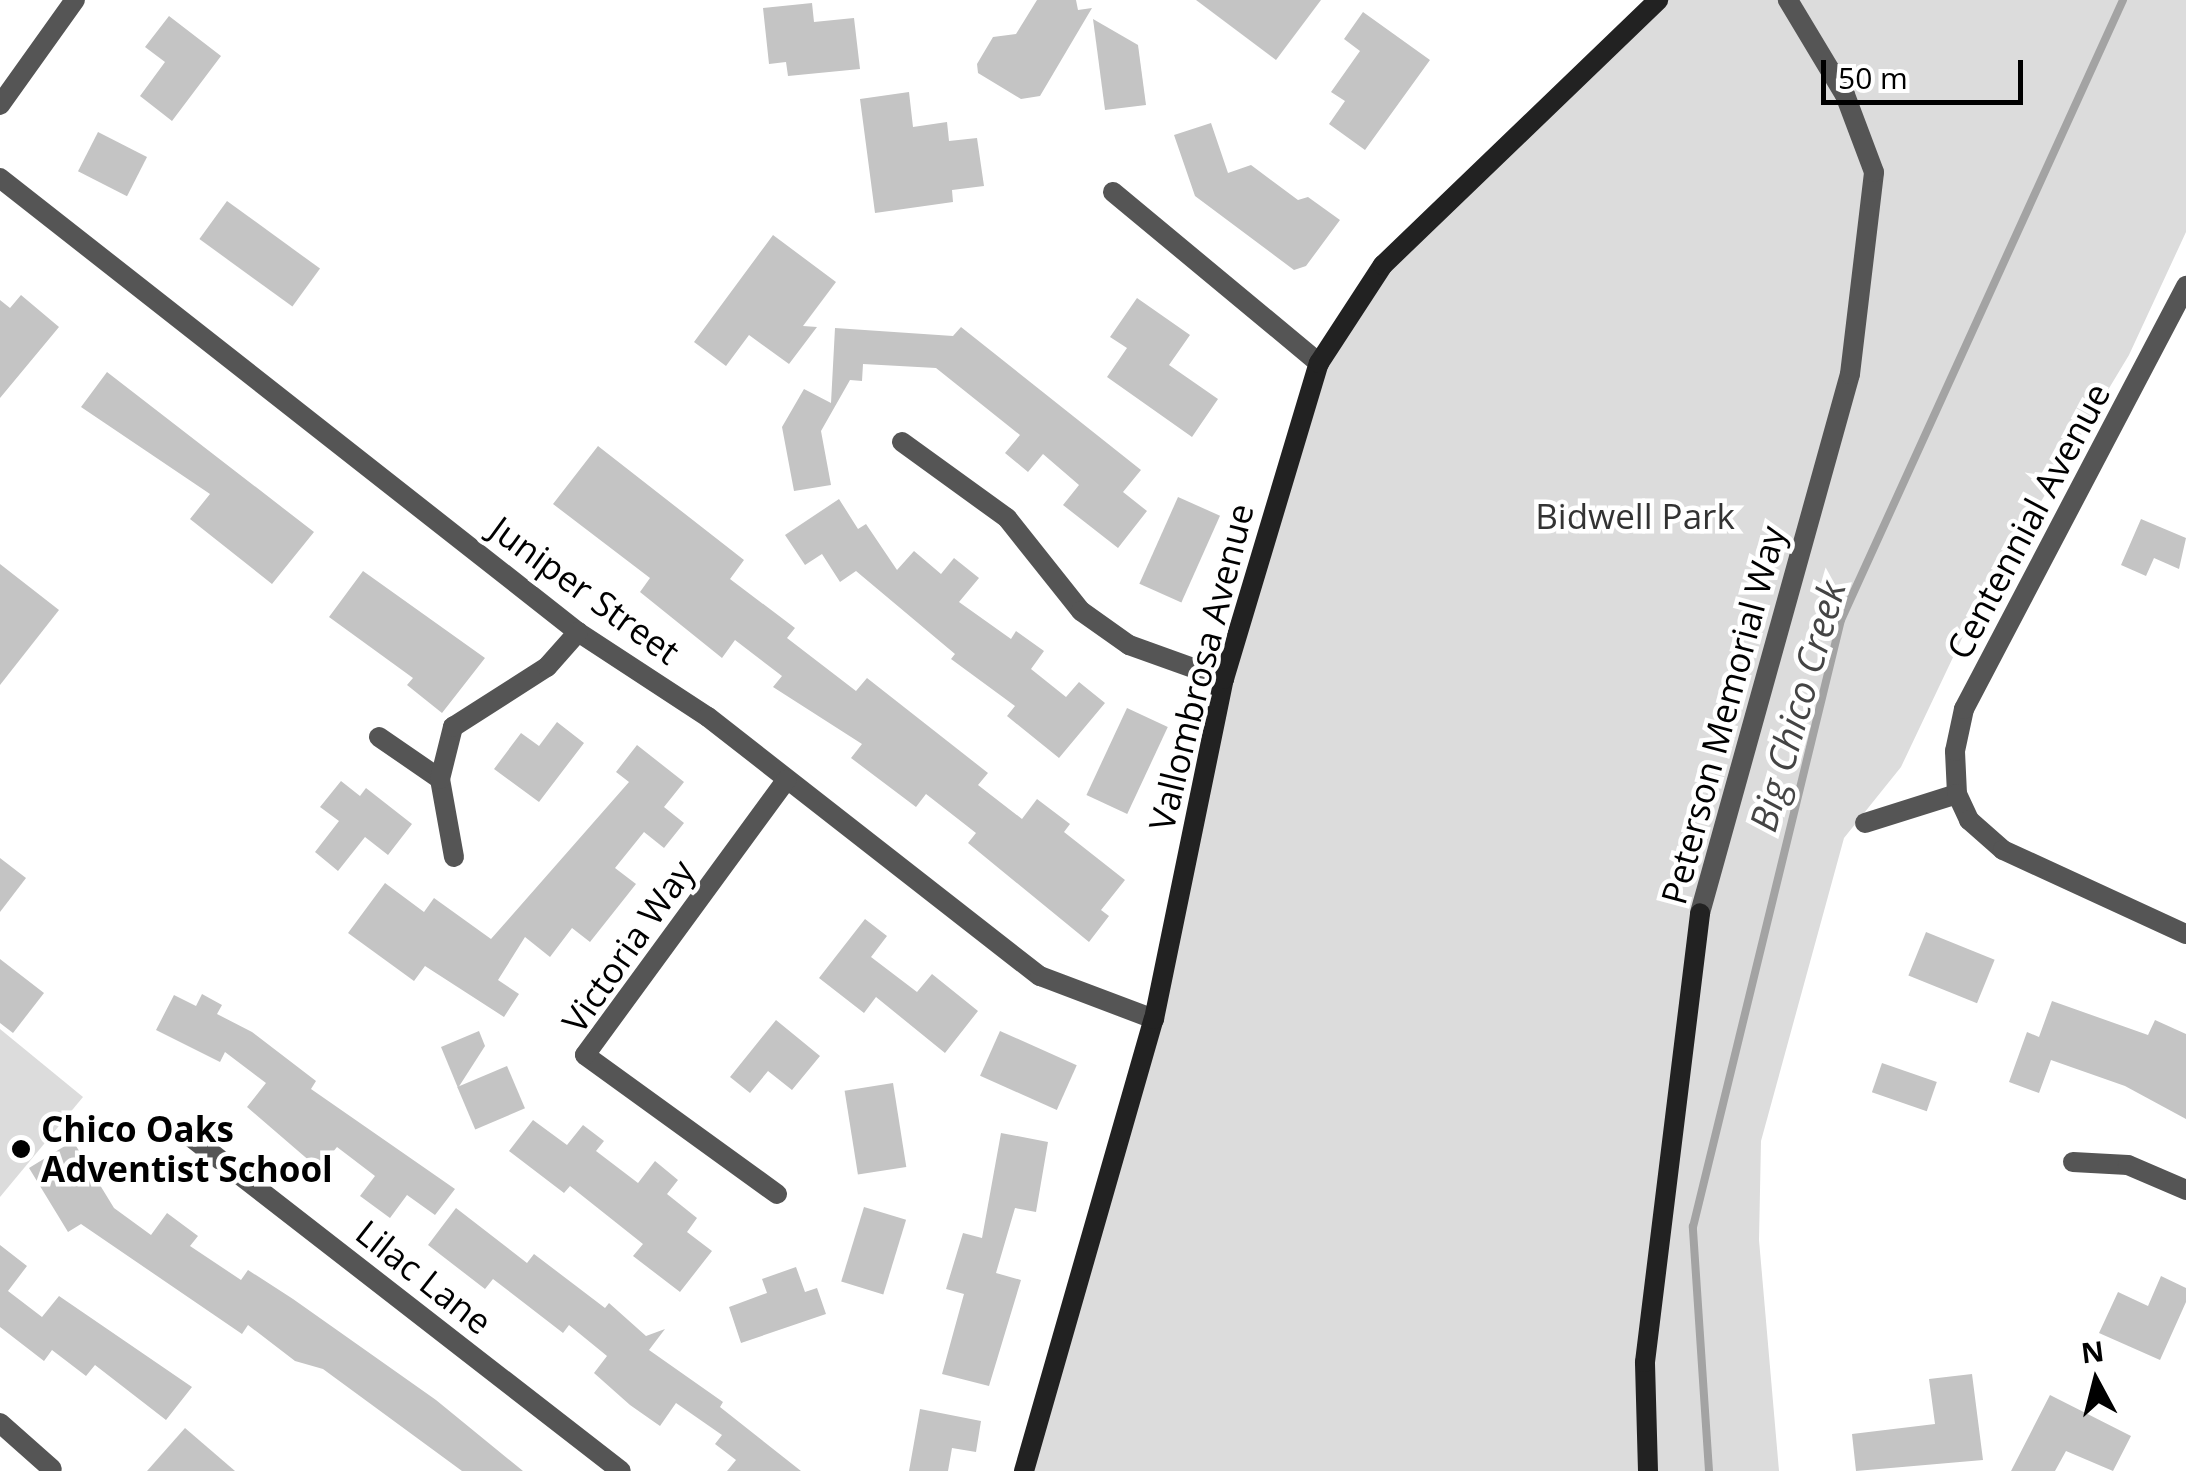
<!DOCTYPE html>
<html>
<head>
<meta charset="utf-8">
<style>
	body { margin:0 }
	#map { position:relative; width:2186px; height:1471px; overflow:hidden; background:#fff; font-family:"Open Sans",sans-serif }
	div>[style] { position:absolute }
	.green>* { inset:0; background:#dcdcdc }
	.stream>* { height:8px; margin:-4px; padding:0 4px; transform-origin:4px; border-radius:4px; background:#a3a3a3 }
	.building>* { inset:0; background:#c4c4c4; transform-origin:0 0 }
	.street>* { height:20px; margin:-10px; padding:0 10px; transform-origin:10px; border-radius:10px; background:#555 }
	.secondary>* { height:20px; margin:-10px; padding:0 10px; transform-origin:10px; border-radius:10px; background:#222 }
	.dots>* { width:28px; height:28px; translate:-50% -50%; box-sizing:border-box; border:5px solid #fff; border-radius:50% }
	span { translate:-50% -50%; white-space:nowrap; text-align:center; line-height:1.15; -webkit-text-stroke:9px #fff; paint-order:stroke }
	.park-label { font-size:35px; color:#333 }
	.street-label { font-size:35px; color:#000 }
	.poi-label { font-size:35px; color:#000; font-weight:700 }
	.left { translate:0 -50%; text-align:left }
	.water-label { font-size:38px; color:#444; font-style:italic }
	.north { position:absolute; left:2046px; top:1331px; width:100px; height:100px; -webkit-text-stroke:8px #fff; paint-order:stroke; rotate:353deg; font-size:28px; font-weight:700; line-height:40px; text-align:center; color:#000 }
	.north::after { content:''; display:block; margin:auto; width:35px; height:45px; background:#000; clip-path:polygon(50% 0,100% 100%,50% 72%,0 100%) }
	.scale { position:absolute; left:1821px; top:60px; width:202px; height:45px; box-sizing:border-box; border:5px solid #000; border-top:0; padding-left:12px; font-size:30px; line-height:35px; white-space:nowrap; color:#000; -webkit-text-stroke:8px #fff; paint-order:stroke }
</style>
</head>
<body>
<div id="map">
	<div class="green">
		<i style="clip-path:polygon(1658px 0,2186px 0,2186px 232px,2129px 355px,1974px 613px,1901px 767px,1844px 838px,1761px 1141px,1759px 1240px,1779px 1471px,1024px 1471px,1154px 1019px,1224px 679px,1319px 363px,1383px 265px)"></i>
		<i style="clip-path:polygon(0 1029px,83px 1097px,0 1197px)"></i>
	</div>
	<div class="stream">
		<i style="left:1709px;top:1471px;width:245px;rotate:-93.8deg"></i>
		<i style="left:1693px;top:1227px;width:625px;rotate:-76.3deg"></i>
		<i style="left:1841px;top:620px;width:681px;rotate:-65.54deg"></i>
	</div>
	<div class="building">
		<i style="clip-path:polygon(1037px 0,1076px 0,1078px 10px,1092px 8px,1040px 96px,1021px 99px,978px 73px,977px 64px,993px 37px,1016px 34px)"></i>
		<i style="clip-path:polygon(1196px 0,1321px 0,1276px 60px)"></i>
		<i style="clip-path:polygon(812px 3px,814px 22px,854px 18px,860px 69px,788px 76px,786px 62px,769px 64px,763px 8px)"></i>
		<i style="clip-path:polygon(1363px 12px,1430px 60px,1365px 150px,1329px 124px,1345px 101px,1331px 92px,1360px 51px,1344px 39px)"></i>
		<i style="clip-path:polygon(169px 16px,221px 56px,172px 121px,140px 96px,165px 62px,145px 47px)"></i>
		<i style="clip-path:polygon(1093px 19px,1138px 45px,1146px 105px,1105px 110px)"></i>
		<i style="clip-path:polygon(909px 92px,913px 127px,947px 122px,949px 141px,977px 138px,984px 186px,952px 190px,953px 202px,875px 213px,860px 99px)"></i>
		<i style="clip-path:polygon(1211px 123px,1228px 173px,1251px 165px,1298px 200px,1308px 197px,1340px 220px,1306px 266px,1294px 270px,1195px 196px,1174px 135px)"></i>
		<i style="left:98px;top:132px;width:55px;height:44px;rotate:27deg"></i>
		<i style="left:227px;top:201px;width:115px;height:47px;rotate:36deg"></i>
		<i style="clip-path:polygon(773px 235px,836px 282px,803px 326px,817px 327px,789px 364px,749px 335px,726px 366px,694px 342px)"></i>
		<i style="clip-path:polygon(21px 295px,59px 327px,0 398px,0 300px,10px 308px)"></i>
		<i style="clip-path:polygon(1137px 298px,1190px 335px,1169px 365px,1218px 399px,1192px 437px,1107px 377px,1127px 348px,1110px 337px)"></i>
		<i style="clip-path:polygon(961px 327px,1141px 470px,1123px 492px,1147px 511px,1118px 548px,1063px 505px,1079px 485px,1043px 454px,1028px 472px,1005px 453px,1020px 435px,936px 368px,863px 364px,862px 381px,850px 380px,821px 431px,831px 485px,794px 491px,782px 427px,804px 389px,831px 403px,835px 328px,953px 336px)"></i>
		<i style="clip-path:polygon(107px 372px,314px 532px,272px 584px,190px 519px,210px 494px,81px 407px)"></i>
		<i style="clip-path:polygon(598px 446px,744px 560px,730px 579px,795px 628px,787px 638px,856px 691px,867px 678px,988px 773px,978px 785px,1022px 819px,1037px 799px,1070px 824px,1064px 832px,1125px 880px,1101px 910px,1109px 916px,1089px 942px,968px 843px,976px 833px,926px 794px,916px 807px,851px 758px,862px 744px,773px 687px,782px 676px,735px 640px,722px 658px,640px 592px,650px 578px,553px 504px)"></i>
		<i style="left:1178px;top:497px;width:46px;height:95px;rotate:24deg"></i>
		<i style="clip-path:polygon(839px 499px,858px 529px,866px 524px,897px 570px,914px 551px,941px 574px,954px 558px,979px 578px,959px 602px,1011px 639px,1016px 631px,1044px 651px,1031px 669px,1066px 697px,1079px 682px,1105px 703px,1059px 758px,1007px 716px,1015px 706px,951px 659px,955px 654px,856px 571px,840px 582px,822px 554px,805px 565px,785px 535px)"></i>
		<i style="clip-path:polygon(2141px 519px,2186px 538px,2179px 569px,2154px 558px,2146px 576px,2121px 565px)"></i>
		<i style="clip-path:polygon(0 564px,59px 610px,0 685px)"></i>
		<i style="clip-path:polygon(363px 571px,485px 658px,442px 713px,407px 685px,413px 678px,329px 617px)"></i>
		<i style="left:1127px;top:708px;width:45px;height:96px;rotate:25deg"></i>
		<i style="clip-path:polygon(557px 722px,584px 743px,539px 802px,494px 769px,521px 733px,539px 746px)"></i>
		<i style="clip-path:polygon(637px 745px,684px 782px,664px 807px,684px 823px,664px 848px,644px 832px,615px 868px,636px 884px,590px 942px,572px 928px,550px 957px,525px 937px,498px 980px,519px 994px,504px 1017px,425px 966px,414px 981px,348px 933px,385px 883px,424px 912px,434px 898px,491px 939px,629px 782px,616px 772px)"></i>
		<i style="clip-path:polygon(341px 781px,360px 796px,366px 788px,412px 824px,388px 855px,365px 837px,338px 871px,315px 852px,339px 821px,320px 807px)"></i>
		<i style="clip-path:polygon(0 858px,26px 878px,0 912px)"></i>
		<i style="clip-path:polygon(865px 919px,887px 936px,871px 957px,917px 992px,932px 974px,978px 1011px,945px 1053px,876px 997px,864px 1013px,819px 978px)"></i>
		<i style="left:1926px;top:932px;width:74px;height:47px;rotate:22deg"></i>
		<i style="clip-path:polygon(0 959px,44px 993px,13px 1033px,0 1023px)"></i>
		<i style="clip-path:polygon(202px 994px,222px 1005px,217px 1014px,252px 1032px,316px 1081px,311px 1089px,455px 1189px,435px 1215px,407px 1195px,390px 1218px,360px 1196px,375px 1176px,337px 1147px,319px 1169px,247px 1107px,266px 1083px,225px 1052px,220px 1062px,156px 1030px,174px 995px,196px 1006px)"></i>
		<i style="clip-path:polygon(2052px 1001px,2148px 1035px,2155px 1020px,2186px 1034px,2186px 1119px,2125px 1086px,2051px 1060px,2039px 1093px,2009px 1082px,2027px 1032px,2039px 1037px)"></i>
		<i style="clip-path:polygon(776px 1020px,820px 1056px,792px 1090px,768px 1071px,750px 1093px,730px 1077px)"></i>
		<i style="clip-path:polygon(479px 1031px,485px 1046px,458px 1088px,441px 1047px)"></i>
		<i style="left:1000px;top:1031px;width:84px;height:49px;rotate:24deg"></i>
		<i style="left:1882px;top:1063px;width:58px;height:31px;rotate:19deg"></i>
		<i style="left:507px;top:1066px;width:46px;height:54px;rotate:67deg"></i>
		<i style="left:893px;top:1083px;width:85px;height:49px;rotate:81deg"></i>
		<i style="clip-path:polygon(533px 1120px,567px 1145px,583px 1125px,604px 1141px,596px 1151px,638px 1183px,655px 1161px,678px 1180px,667px 1194px,697px 1218px,687px 1232px,712px 1251px,680px 1292px,633px 1256px,643px 1244px,570px 1186px,564px 1193px,509px 1151px)"></i>
		<i style="clip-path:polygon(1001px 1133px,1048px 1142px,1036px 1212px,1015px 1208px,996px 1273px,1021px 1280px,989px 1386px,942px 1374px,964px 1294px,946px 1289px,963px 1233px,982px 1238px)"></i>
		<i style="clip-path:polygon(73px 1141px,114px 1208px,151px 1235px,167px 1213px,198px 1236px,190px 1246px,241px 1280px,248px 1270px,293px 1299px,436px 1400px,523px 1471px,462px 1471px,323px 1369px,295px 1361px,248px 1325px,242px 1334px,81px 1224px,68px 1232px,29px 1168px)"></i>
		<i style="left:864px;top:1207px;width:44px;height:78px;rotate:17deg"></i>
		<i style="clip-path:polygon(456px 1208px,527px 1263px,534px 1254px,605px 1308px,609px 1303px,646px 1336px,665px 1329px,649px 1350px,723px 1402px,720px 1407px,801px 1471px,727px 1471px,736px 1460px,715px 1444px,722px 1435px,676px 1403px,660px 1426px,630px 1405px,594px 1373px,607px 1356px,569px 1325px,563px 1333px,493px 1279px,485px 1289px,428px 1245px)"></i>
		<i style="clip-path:polygon(0 1245px,27px 1266px,8px 1291px,42px 1317px,59px 1296px,192px 1387px,166px 1420px,95px 1365px,86px 1376px,52px 1350px,44px 1361px,0 1327px)"></i>
		<i style="clip-path:polygon(796px 1267px,805px 1292px,817px 1288px,826px 1314px,741px 1343px,729px 1307px,767px 1293px,762px 1279px)"></i>
		<i style="clip-path:polygon(2161px 1276px,2186px 1288px,2186px 1302px,2160px 1360px,2099px 1333px,2118px 1292px,2148px 1306px)"></i>
		<i style="clip-path:polygon(1972px 1374px,1983px 1460px,1856px 1471px,1852px 1434px,1935px 1424px,1929px 1379px)"></i>
		<i style="clip-path:polygon(2050px 1395px,2131px 1436px,2113px 1471px,2066px 1451px,2055px 1471px,2011px 1471px)"></i>
		<i style="clip-path:polygon(920px 1409px,981px 1421px,976px 1452px,952px 1448px,948px 1471px,909px 1471px)"></i>
		<i style="clip-path:polygon(185px 1428px,235px 1471px,147px 1471px)"></i>
	</div>
	<div class="street">
		<i style="left:0;top:105px;width:129px;rotate:-54.5deg"></i>
		<i style="left:0;top:178px;width:735px;rotate:38.15deg"></i>
		<i style="left:578px;top:632px;width:155px;rotate:33.2deg"></i>
		<i style="left:708px;top:717px;width:421px;rotate:38deg"></i>
		<i style="left:1040px;top:976px;width:122px;rotate:20.7deg"></i>
		<i style="left:1113px;top:192px;width:268px;rotate:39.7deg"></i>
		<i style="left:902px;top:442px;width:130px;rotate:35.9deg"></i>
		<i style="left:1007px;top:518px;width:119px;rotate:51.5deg"></i>
		<i style="left:1081px;top:611px;width:59px;rotate:35.3deg"></i>
		<i style="left:1129px;top:645px;width:101px;rotate:19.7deg"></i>
		<i style="left:379px;top:737px;width:74px;rotate:34.5deg"></i>
		<i style="left:1957px;top:794px;width:43px;rotate:-92.7deg"></i>
		<i style="left:1955px;top:751px;width:43px;rotate:-77.9deg"></i>
		<i style="left:1964px;top:709px;width:478px;rotate:-62.3deg"></i>
		<i style="left:1865px;top:823px;width:96px;rotate:-17.5deg"></i>
		<i style="left:1957px;top:794px;width:29px;rotate:65deg"></i>
		<i style="left:1969px;top:820px;width:45px;rotate:41.4deg"></i>
		<i style="left:2003px;top:850px;width:201px;rotate:24.7deg"></i>
		<i style="left:454px;top:857px;width:79px;rotate:-100.2deg"></i>
		<i style="left:440px;top:779px;width:54px;rotate:-76deg"></i>
		<i style="left:453px;top:727px;width:112px;rotate:-32.6deg"></i>
		<i style="left:547px;top:667px;width:47px;rotate:-48.5deg"></i>
		<i style="left:1700px;top:913px;width:559px;rotate:-74.45deg"></i>
		<i style="left:1850px;top:374px;width:203px;rotate:-83.2deg"></i>
		<i style="left:1874px;top:172px;width:82px;rotate:-110.6deg"></i>
		<i style="left:1845px;top:95px;width:111px;rotate:-121deg"></i>
		<i style="left:187px;top:1134px;width:549px;rotate:37.83deg"></i>
		<i style="left:2073px;top:1162px;width:55px;rotate:3.1deg"></i>
		<i style="left:2128px;top:1165px;width:63px;rotate:23.3deg"></i>
		<i style="left:777px;top:1194px;width:237px;rotate:-144.1deg"></i>
		<i style="left:585px;top:1055px;width:341px;rotate:-53.8deg"></i>
		<i style="left:0;top:1423px;width:69px;rotate:41.5deg"></i>
	</div>
	<div class="secondary">
		<i style="left:1024px;top:1471px;width:470px;rotate:-74deg"></i>
		<i style="left:1154px;top:1019px;width:347px;rotate:-78.4deg"></i>
		<i style="left:1224px;top:679px;width:330px;rotate:-73.3deg"></i>
		<i style="left:1319px;top:363px;width:117px;rotate:-56.9deg"></i>
		<i style="left:1383px;top:265px;width:382px;rotate:-43.9deg"></i>
		<i style="left:1648px;top:1471px;width:109px;rotate:-91.6deg"></i>
		<i style="left:1645px;top:1362px;width:452px;rotate:-83deg"></i>
	</div>
	<div class="dots">
		<i style="left:21px;top:1149px;background:#000"></i>
	</div>
	<div class="park-label">
		<span style="left:1635px;top:516px">Bidwell Park</span>
	</div>
	<div class="street-label">
		<span style="left:2028px;top:521px;rotate:-62deg">Centennial Avenue</span>
		<span style="left:585px;top:590px;rotate:36deg">Juniper Street</span>
		<span style="left:1201px;top:667px;rotate:-76deg">Vallombrosa Avenue</span>
		<span style="left:1723px;top:715px;rotate:-75deg">Peterson Memorial Way</span>
		<span style="left:628px;top:946px;rotate:-55deg">Victoria Way</span>
		<span style="left:424px;top:1277px;rotate:38deg">Lilac Lane</span>
	</div>
	<div class="poi-label">
		<span class="left" style="left:41px;top:1149px">Chico Oaks<br>Adventist School</span>
	</div>
	<div class="water-label">
		<span style="left:1797px;top:706px;rotate:-74deg">Big Chico Creek</span>
	</div>
	<div class="north">N</div>
	<div class="scale">50 m</div>
</div>
</body>
</html>
